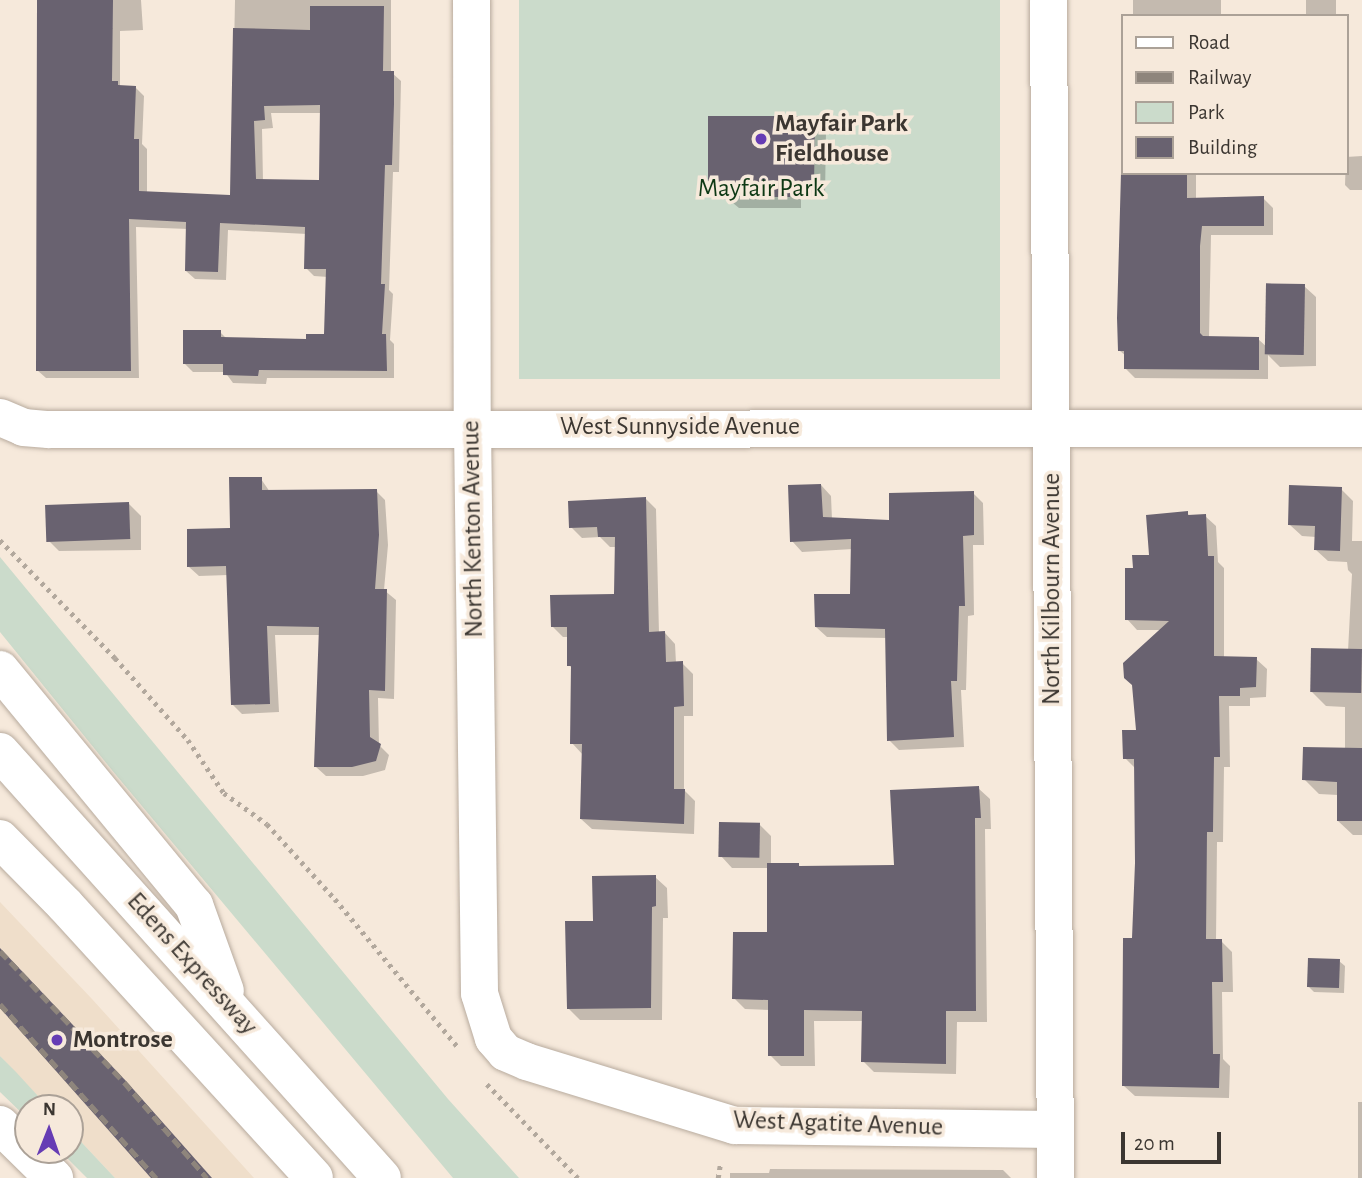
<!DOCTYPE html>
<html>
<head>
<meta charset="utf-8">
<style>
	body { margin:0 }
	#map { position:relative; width:1362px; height:1178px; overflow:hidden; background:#f6e9db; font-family:"Alegreya Sans",sans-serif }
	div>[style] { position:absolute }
	.built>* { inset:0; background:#efdeca }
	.green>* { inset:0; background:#cbdbcb; transform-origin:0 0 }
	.shadow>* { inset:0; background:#0003; transform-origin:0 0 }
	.building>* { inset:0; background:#696270; transform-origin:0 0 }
	.path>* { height:4.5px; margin-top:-2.25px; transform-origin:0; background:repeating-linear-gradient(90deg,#b2a89d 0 3.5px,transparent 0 8.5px) }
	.roads { filter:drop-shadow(0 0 2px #b8ab9e) drop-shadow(0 0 2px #b8ab9e) }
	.street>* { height:37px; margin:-18.5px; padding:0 18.5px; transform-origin:18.5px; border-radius:18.5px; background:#fff }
	.highway>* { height:38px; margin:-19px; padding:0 19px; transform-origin:19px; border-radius:19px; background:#fff }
	.rail>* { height:5px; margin-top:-2.5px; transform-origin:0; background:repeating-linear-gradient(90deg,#8e857c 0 10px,transparent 0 15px) }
	.dots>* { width:19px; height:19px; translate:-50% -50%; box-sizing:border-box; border:4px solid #f6e9db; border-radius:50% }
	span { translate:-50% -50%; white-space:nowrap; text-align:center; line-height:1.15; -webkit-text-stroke:7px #f6e9db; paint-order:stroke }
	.poi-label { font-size:26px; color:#3b3631; font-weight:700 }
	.left { translate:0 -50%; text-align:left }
	.park-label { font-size:26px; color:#0d3814 }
	.street-label { font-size:26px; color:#3b3631 }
	.legend { position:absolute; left:1121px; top:14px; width:228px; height:161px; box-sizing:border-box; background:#f6e9db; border:2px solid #aba197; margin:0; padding:9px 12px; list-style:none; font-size:21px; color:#3b3631 }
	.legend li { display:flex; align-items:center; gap:14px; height:35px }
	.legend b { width:35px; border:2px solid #aba197 }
	.north { position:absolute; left:14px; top:1094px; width:70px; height:70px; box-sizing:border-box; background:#f6e9db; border:2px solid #aba197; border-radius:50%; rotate:1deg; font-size:19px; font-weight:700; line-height:28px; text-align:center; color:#3b3631 }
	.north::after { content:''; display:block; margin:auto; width:24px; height:32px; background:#663cb4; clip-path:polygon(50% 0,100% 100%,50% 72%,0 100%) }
	.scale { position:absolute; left:1121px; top:1132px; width:100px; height:32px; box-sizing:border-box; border:4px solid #3b3631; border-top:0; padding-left:9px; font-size:21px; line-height:24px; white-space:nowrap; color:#3b3631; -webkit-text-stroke:5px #f6e9db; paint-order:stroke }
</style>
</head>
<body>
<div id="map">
	<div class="built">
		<i style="clip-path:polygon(0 902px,92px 999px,254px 1178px,115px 1178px,70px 1130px,70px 1108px,49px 1108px,0 1056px)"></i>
	</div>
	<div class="green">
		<i style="left:519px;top:0;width:481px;height:379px"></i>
		<i style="clip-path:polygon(0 557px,448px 1099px,519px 1178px,453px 1178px,111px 769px,0 632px)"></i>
		<i style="clip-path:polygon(0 1056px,16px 1072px,49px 1108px,28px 1108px,28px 1119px,0 1092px)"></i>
		<i style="clip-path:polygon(70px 1130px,115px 1178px,87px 1178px,59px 1150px,70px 1150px)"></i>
	</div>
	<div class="shadow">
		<i style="clip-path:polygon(evenodd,38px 0,141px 0,143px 30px,120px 31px,120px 86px,135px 87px,144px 96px,142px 144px,147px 149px,147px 193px,231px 197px,235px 0,391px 0,391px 72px,401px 81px,399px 172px,393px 172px,389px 290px,393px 294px,390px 340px,394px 344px,394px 378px,267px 378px,266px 384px,233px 383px,225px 372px,193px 372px,184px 363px,220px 332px,227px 339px,308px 341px,325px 336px,328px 277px,314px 276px,306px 268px,307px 234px,228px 230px,226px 280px,195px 279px,186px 271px,188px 229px,136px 227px,139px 378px,46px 378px,37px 370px,38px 0,271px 113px,322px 113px,321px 182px,263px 181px,262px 129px,273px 128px,271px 113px)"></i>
		<i style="left:1133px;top:0;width:88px;height:16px"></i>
		<i style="left:1306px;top:0;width:30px;height:16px"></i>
		<i style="clip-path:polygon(814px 118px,826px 130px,825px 198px,801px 198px,801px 208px,739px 208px,710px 184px)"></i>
		<i style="clip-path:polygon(1362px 156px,1362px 190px,1350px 190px,1345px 185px,1346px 157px)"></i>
		<i style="clip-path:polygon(1122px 161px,1122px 173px,1196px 173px,1196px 199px,1263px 198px,1273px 208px,1273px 235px,1211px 235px,1209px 338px,1258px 339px,1268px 348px,1304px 286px,1316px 297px,1316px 366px,1280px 367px,1268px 355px,1268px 379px,1135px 378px,1125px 368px,1126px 356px,1120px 351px)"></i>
		<i style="clip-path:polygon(261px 479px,270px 492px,376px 491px,385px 500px,388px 545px,384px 590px,396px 600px,394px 699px,378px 698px,379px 745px,389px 755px,385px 770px,363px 776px,326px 776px,316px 767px,321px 635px,275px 635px,279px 712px,242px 714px,232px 704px,228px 575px,199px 576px,189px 567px,231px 530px)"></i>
		<i style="clip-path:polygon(821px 485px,831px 496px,832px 519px,891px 522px,973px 493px,983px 503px,984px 545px,973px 545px,974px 615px,968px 616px,966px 690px,961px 690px,964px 747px,899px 750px,889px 740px,887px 638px,827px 637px,816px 627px,852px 596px,853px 549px,802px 552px,792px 541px)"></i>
		<i style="clip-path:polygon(1341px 489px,1353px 501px,1352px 541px,1362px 541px,1362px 835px,1353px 835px,1338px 821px,1338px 795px,1319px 794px,1304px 779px,1345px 749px,1345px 707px,1326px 706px,1312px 692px,1348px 651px,1352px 574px,1348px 570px,1347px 562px,1328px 561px,1316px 550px,1316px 537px,1302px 536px,1290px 525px)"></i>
		<i style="clip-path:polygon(646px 499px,656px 509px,659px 633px,665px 633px,675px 644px,676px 663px,682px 663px,693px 674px,693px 716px,684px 716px,684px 790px,695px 801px,694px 834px,592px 829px,581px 819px,583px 755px,572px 743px,572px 668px,569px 665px,569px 637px,563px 637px,552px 626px,616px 595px,616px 547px,610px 547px,600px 537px,582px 538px,571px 527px)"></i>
		<i style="clip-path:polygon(129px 504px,141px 516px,141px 550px,59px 551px,47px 539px)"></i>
		<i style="clip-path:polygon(1187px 513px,1191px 517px,1205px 516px,1216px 526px,1218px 562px,1224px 568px,1224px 658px,1256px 659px,1267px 669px,1266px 697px,1250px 698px,1250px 706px,1229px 706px,1230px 767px,1224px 767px,1223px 842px,1217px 842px,1216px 941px,1221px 941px,1232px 952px,1233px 992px,1222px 992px,1223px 1059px,1230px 1066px,1229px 1098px,1135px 1096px,1124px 1086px,1137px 863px,1136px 769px,1125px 758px,1138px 732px,1161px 630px,1137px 630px,1127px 619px,1134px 570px,1151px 556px)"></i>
		<i style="clip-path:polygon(978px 788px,990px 799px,991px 829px,985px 829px,987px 1022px,957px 1022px,956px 1074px,874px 1072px,863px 1061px,863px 1021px,814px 1021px,815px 1066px,781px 1066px,770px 1055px,770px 1010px,745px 1009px,734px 998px,769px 934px,769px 868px,732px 868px,721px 856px,759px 824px,771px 836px,771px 864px,798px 864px,801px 868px,895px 866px)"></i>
		<i style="clip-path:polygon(655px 877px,667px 888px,668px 918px,663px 918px,662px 1020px,580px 1020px,568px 1008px)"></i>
		<i style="clip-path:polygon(1339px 961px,1345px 966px,1344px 993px,1314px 992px,1308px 986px)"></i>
		<i style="left:1358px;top:1102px;width:4px;height:76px"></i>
		<i style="clip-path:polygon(770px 1169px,1003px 1170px,1011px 1178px,730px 1178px,730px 1173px,769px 1173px)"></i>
	</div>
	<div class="building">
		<i style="clip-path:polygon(evenodd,37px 0,113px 0,112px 81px,118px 81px,118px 85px,136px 86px,134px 139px,139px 139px,139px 191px,230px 195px,233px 28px,310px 30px,310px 6px,384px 6px,383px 71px,394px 71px,394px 104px,392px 165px,385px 165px,381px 284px,385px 284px,382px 334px,386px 334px,387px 371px,259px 370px,258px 376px,223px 375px,223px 364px,183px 364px,183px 330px,221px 330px,221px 337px,306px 339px,306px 334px,324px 334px,326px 269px,304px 269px,305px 227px,220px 223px,218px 272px,185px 271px,186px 222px,129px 219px,131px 371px,36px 371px,37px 0,320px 105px,319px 180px,256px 179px,254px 121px,265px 120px,264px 106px,320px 105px)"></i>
		<i style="clip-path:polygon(708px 116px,815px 116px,814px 187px,790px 187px,790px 197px,726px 197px,726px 185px,708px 185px)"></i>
		<i style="clip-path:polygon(1121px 173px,1187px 173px,1187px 198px,1264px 196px,1264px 226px,1202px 226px,1200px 246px,1200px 333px,1203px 336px,1259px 337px,1259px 370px,1124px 369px,1124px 351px,1118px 351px,1117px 318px)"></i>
		<i style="left:1305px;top:284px;width:71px;height:39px;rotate:91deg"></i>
		<i style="clip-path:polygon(229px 477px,262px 477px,262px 490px,377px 489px,379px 535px,375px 589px,387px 589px,385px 691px,369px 690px,370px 737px,381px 744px,376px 761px,352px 767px,314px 767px,319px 627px,267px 626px,270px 704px,231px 705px,226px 566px,187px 567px,187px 529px,230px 528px)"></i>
		<i style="clip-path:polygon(821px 484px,823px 517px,889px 520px,889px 493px,974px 491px,974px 535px,963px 536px,965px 606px,959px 606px,957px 681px,951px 681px,954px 737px,887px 741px,885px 629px,815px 627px,814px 594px,850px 594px,851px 539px,790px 542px,788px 485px)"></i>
		<i style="clip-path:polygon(1289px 485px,1342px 487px,1340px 551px,1314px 550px,1315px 526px,1288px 525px)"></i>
		<i style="clip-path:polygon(646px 497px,649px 632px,665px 631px,666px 662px,683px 661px,684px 706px,674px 707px,674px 789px,685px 789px,684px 824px,580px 819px,582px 744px,570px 744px,571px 666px,567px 666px,567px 627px,551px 627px,550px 595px,614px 594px,615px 537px,598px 537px,597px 527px,569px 528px,568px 501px)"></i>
		<i style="left:129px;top:502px;width:37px;height:84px;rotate:88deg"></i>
		<i style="clip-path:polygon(1188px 511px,1188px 515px,1206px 514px,1208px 556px,1214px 556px,1214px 656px,1257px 657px,1256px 687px,1240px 688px,1240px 696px,1219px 696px,1220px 757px,1214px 757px,1213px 832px,1207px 832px,1206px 939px,1222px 939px,1223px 982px,1212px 982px,1213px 1054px,1220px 1054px,1219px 1088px,1122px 1086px,1123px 938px,1132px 938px,1135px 863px,1134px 759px,1123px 759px,1122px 730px,1136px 730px,1132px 685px,1124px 678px,1123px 663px,1169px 621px,1125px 620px,1125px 568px,1133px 568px,1132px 555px,1149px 555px,1146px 515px)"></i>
		<i style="left:1311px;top:648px;width:51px;height:44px;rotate:1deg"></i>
		<i style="clip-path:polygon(1303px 747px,1362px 748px,1362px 821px,1337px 821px,1337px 782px,1302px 780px)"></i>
		<i style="clip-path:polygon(979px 786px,981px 818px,975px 818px,976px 1011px,946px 1011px,946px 1064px,861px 1062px,862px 1011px,804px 1010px,804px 1056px,768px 1056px,768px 1000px,732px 999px,733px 932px,767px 932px,767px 863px,799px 863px,799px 866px,894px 865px,890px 790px)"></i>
		<i style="left:719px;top:822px;width:41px;height:35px;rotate:1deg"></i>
		<i style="clip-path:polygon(656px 875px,656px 906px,652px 907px,651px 1008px,567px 1009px,565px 921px,593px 921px,592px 876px)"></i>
		<i style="clip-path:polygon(0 948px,126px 1081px,212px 1178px,151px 1178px,0 1008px)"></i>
		<i style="left:1308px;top:958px;width:32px;height:29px;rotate:2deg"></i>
	</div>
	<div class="path">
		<i style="left:0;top:540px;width:165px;rotate:45.7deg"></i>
		<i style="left:115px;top:658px;width:110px;rotate:48.3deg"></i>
		<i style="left:188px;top:740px;width:64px;rotate:55.8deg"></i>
		<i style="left:224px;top:793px;width:53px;rotate:35.8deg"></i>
		<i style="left:267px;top:824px;width:101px;rotate:47.8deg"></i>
		<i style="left:335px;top:899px;width:192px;rotate:50.3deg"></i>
		<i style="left:487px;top:1084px;width:131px;rotate:45.9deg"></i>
		<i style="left:718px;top:1178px;width:13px;rotate:-81deg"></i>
	</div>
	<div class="roads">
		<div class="street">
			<i style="left:471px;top:0;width:426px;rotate:89.9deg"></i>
			<i style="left:472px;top:426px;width:567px;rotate:89.29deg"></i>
			<i style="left:479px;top:993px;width:47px;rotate:72.7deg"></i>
			<i style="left:493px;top:1038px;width:18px;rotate:49deg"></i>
			<i style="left:505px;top:1052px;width:23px;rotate:23deg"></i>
			<i style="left:526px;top:1061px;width:218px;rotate:17.1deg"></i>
			<i style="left:734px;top:1125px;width:321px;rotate:0.7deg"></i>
			<i style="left:1048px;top:0;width:1178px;rotate:89.66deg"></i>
			<i style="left:0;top:417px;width:25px;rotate:23deg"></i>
			<i style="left:23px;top:427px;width:25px;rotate:5deg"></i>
			<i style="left:48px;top:429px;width:1314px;rotate:-0.04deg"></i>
		</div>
		<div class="highway">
			<i style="left:0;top:670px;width:305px;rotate:50.5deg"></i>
			<i style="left:194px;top:905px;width:91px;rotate:70.2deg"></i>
			<i style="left:0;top:752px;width:572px;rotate:48.12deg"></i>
			<i style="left:0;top:839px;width:93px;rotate:45.4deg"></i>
			<i style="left:65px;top:905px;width:369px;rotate:47.6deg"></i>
			<i style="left:0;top:1125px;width:76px;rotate:44.5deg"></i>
		</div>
	</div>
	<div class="rail">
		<i style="left:0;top:951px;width:180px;rotate:46.6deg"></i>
		<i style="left:124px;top:1082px;width:127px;rotate:49.2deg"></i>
		<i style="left:0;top:1004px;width:234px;rotate:48.1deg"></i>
	</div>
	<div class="dots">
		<i style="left:761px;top:139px;background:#663cb4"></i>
		<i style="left:57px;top:1040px;background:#663cb4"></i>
	</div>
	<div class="poi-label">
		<span class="left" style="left:775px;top:139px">Mayfair Park<br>Fieldhouse</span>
		<span class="left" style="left:73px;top:1040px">Montrose</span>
	</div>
	<div class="park-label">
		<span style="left:761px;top:189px">Mayfair Park</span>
	</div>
	<div class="street-label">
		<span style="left:680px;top:427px">West Sunnyside Avenue</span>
		<span style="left:473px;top:529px;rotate:-91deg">North Kenton Avenue</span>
		<span style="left:1052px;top:589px;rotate:-90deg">North Kilbourn Avenue</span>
		<span style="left:192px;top:964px;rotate:48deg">Edens Expressway</span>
		<span style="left:838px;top:1124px;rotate:2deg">West Agatite Avenue</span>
	</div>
	<ul class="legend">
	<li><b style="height:9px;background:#fff"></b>Road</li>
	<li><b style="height:9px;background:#8e857c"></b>Railway</li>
	<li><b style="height:19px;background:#cbdbcb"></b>Park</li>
	<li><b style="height:19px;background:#696270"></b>Building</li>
	</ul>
	<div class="north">N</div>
	<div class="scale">20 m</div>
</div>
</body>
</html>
